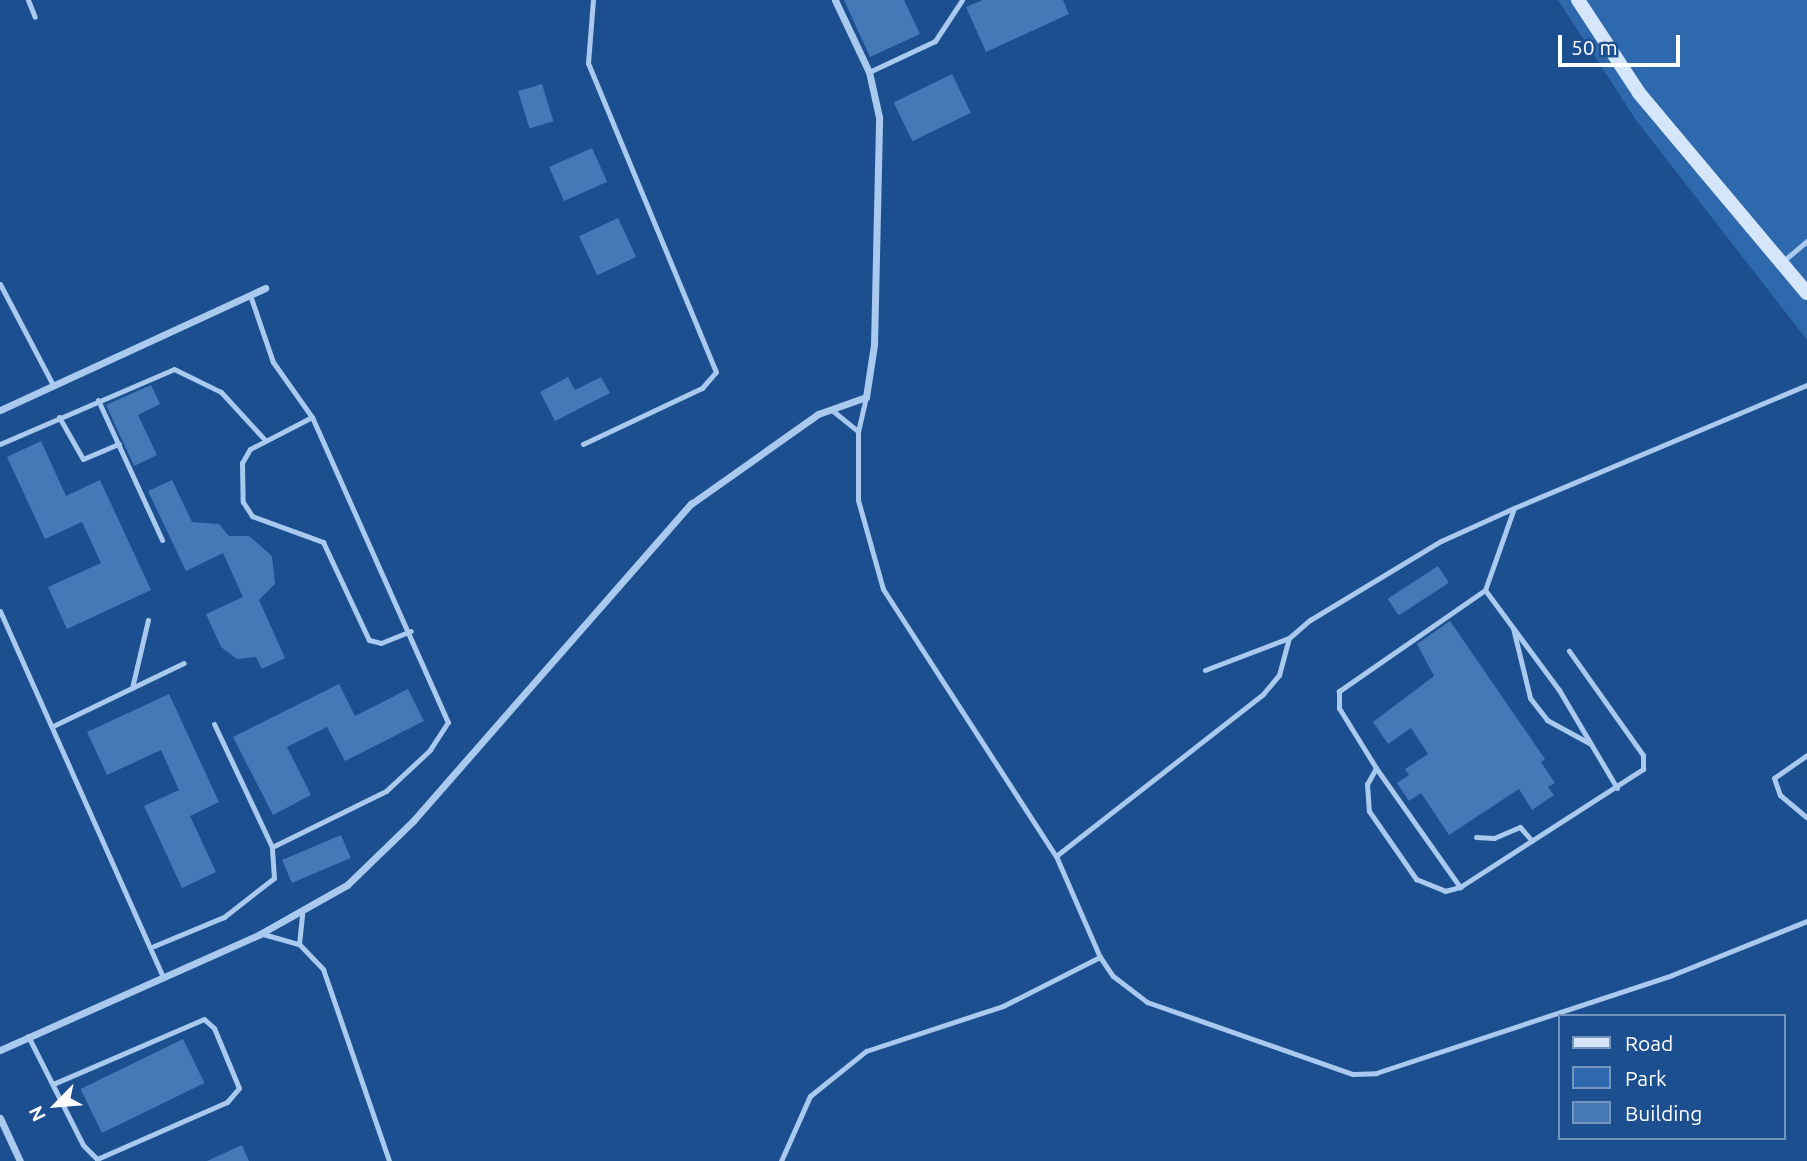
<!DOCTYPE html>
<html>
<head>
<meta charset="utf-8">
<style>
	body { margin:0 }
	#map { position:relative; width:1807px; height:1161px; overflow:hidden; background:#1b4f8f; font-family:Ubuntu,sans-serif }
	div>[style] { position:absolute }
	.green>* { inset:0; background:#2e69ad }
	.building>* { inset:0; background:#4478b7; transform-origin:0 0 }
	.lane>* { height:5px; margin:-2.5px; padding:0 2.5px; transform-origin:2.5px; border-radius:2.5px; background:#a9c9ee }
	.street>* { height:7px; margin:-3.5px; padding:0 3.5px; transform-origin:3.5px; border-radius:3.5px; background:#a9c9ee }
	.secondary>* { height:14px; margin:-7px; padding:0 7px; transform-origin:7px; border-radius:7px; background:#d6e6fa }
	span { translate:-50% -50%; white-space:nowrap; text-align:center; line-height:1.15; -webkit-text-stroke:6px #1b4f8f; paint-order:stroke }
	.legend { position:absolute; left:1558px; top:1014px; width:228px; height:126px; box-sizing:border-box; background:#1b4f8f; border:2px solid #7695bc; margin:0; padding:9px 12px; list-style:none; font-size:21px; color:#fff }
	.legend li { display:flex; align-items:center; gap:14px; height:35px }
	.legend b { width:35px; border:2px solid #7695bc }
	.north { position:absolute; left:21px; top:1070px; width:70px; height:70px; -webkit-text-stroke:5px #1b4f8f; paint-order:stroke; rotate:245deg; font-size:19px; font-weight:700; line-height:28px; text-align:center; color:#fff }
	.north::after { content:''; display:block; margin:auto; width:24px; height:32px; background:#fff; clip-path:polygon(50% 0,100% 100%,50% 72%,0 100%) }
	.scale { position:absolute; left:1558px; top:35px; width:122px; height:32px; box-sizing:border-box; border:4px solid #fff; border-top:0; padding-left:9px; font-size:21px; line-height:24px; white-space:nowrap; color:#fff; -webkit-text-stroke:5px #1b4f8f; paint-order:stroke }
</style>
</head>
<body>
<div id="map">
	<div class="green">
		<i style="clip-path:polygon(1558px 0,1807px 0,1807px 340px,1636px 120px)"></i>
	</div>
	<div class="building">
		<i style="clip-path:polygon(844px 0,904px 0,920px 34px,870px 57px)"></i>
		<i style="clip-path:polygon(983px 0,1063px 0,1069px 14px,986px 52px,966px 7px)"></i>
		<i style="left:952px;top:74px;width:43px;height:65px;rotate:64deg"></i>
		<i style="left:542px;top:84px;width:39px;height:25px;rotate:73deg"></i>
		<i style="left:592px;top:148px;width:37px;height:47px;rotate:66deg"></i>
		<i style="left:618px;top:218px;width:43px;height:43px;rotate:65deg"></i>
		<i style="clip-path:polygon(568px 377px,575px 390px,601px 377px,610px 393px,555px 421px,540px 392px)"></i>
		<i style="clip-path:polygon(151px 385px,160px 404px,138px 415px,157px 455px,134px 466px,106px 405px)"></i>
		<i style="clip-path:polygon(41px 441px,66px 496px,100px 480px,151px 590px,67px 629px,48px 587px,101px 563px,82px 522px,45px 539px,7px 457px)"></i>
		<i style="clip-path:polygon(172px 480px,192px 522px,219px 524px,229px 536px,249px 536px,272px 556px,275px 584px,259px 600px,285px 658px,262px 669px,256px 657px,237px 659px,221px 647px,206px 614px,243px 597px,223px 553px,186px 571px,148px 491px)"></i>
		<i style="left:1438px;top:566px;width:20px;height:60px;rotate:57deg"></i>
		<i style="clip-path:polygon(1450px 621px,1545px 759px,1541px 762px,1555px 783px,1548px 787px,1554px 795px,1532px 810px,1519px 789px,1449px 835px,1421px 793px,1409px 801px,1397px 783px,1409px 775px,1405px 769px,1428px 754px,1411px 728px,1388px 744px,1373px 722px,1434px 676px,1417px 644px)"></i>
		<i style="clip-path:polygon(339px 684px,355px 716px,408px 689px,424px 721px,345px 761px,327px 727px,287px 747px,311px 795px,273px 815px,233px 737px)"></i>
		<i style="clip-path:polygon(169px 694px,219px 802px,190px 816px,216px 872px,182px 888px,144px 806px,179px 790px,161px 750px,107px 775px,87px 732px)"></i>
		<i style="left:341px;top:835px;width:25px;height:64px;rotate:67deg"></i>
		<i style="left:183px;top:1039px;width:49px;height:114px;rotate:64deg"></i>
		<i style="clip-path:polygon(242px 1145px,249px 1161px,207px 1161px)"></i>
	</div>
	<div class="lane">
		<i style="left:28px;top:0;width:18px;rotate:68deg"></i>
		<i style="left:869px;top:72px;width:73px;rotate:-25.2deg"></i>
		<i style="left:935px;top:41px;width:49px;rotate:-56.6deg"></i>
		<i style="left:1782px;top:262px;width:33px;rotate:-40deg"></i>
		<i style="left:0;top:284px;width:114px;rotate:62.3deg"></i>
		<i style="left:250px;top:295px;width:71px;rotate:71.1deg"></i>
		<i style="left:273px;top:362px;width:67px;rotate:54.7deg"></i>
		<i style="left:312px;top:417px;width:334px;rotate:66deg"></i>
		<i style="left:448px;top:722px;width:33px;rotate:123deg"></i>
		<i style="left:430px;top:750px;width:60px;rotate:137deg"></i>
		<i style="left:386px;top:791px;width:127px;rotate:153.8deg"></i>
		<i style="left:866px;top:397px;width:36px;rotate:103deg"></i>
		<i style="left:858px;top:432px;width:68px;rotate:90deg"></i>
		<i style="left:858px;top:500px;width:92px;rotate:74.3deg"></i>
		<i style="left:883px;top:589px;width:318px;rotate:57.1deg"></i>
		<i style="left:1056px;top:856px;width:110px;rotate:66.5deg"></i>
		<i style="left:1100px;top:957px;width:23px;rotate:56deg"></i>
		<i style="left:1113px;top:976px;width:43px;rotate:37.4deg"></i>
		<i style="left:1147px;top:1002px;width:218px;rotate:19.3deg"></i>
		<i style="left:1353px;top:1074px;width:23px;rotate:-2deg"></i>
		<i style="left:1376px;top:1073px;width:312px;rotate:-18.3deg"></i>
		<i style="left:1672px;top:975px;width:145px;rotate:-21.8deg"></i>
		<i style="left:98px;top:400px;width:154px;rotate:65.4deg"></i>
		<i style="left:833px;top:411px;width:32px;rotate:39deg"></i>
		<i style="left:59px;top:417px;width:48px;rotate:60.3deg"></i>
		<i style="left:83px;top:459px;width:39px;rotate:-23deg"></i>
		<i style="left:312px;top:417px;width:70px;rotate:152.7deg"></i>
		<i style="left:250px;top:449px;width:16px;rotate:120deg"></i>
		<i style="left:242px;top:463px;width:39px;rotate:89deg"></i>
		<i style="left:243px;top:502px;width:17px;rotate:57deg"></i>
		<i style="left:252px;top:516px;width:76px;rotate:20.1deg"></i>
		<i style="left:323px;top:542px;width:108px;rotate:64.9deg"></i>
		<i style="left:369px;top:640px;width:12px;rotate:14deg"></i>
		<i style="left:381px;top:643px;width:32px;rotate:-22deg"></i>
		<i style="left:0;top:444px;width:189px;rotate:-23.3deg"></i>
		<i style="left:174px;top:369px;width:52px;rotate:26.1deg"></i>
		<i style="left:221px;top:392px;width:64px;rotate:47.5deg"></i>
		<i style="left:583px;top:444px;width:132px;rotate:-25.2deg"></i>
		<i style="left:702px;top:388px;width:21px;rotate:-49deg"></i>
		<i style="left:716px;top:372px;width:334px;rotate:-112.5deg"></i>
		<i style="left:588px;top:63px;width:63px;rotate:-85.5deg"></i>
		<i style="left:1485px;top:590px;width:178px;rotate:145.3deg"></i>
		<i style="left:1339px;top:691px;width:17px;rotate:90deg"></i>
		<i style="left:1339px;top:708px;width:70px;rotate:58.3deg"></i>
		<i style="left:1376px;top:768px;width:146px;rotate:54.8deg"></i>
		<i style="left:1460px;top:887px;width:218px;rotate:-32.8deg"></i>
		<i style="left:1643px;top:769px;width:14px;rotate:-90deg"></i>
		<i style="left:1643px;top:755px;width:128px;rotate:-125.4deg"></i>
		<i style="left:0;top:611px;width:398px;rotate:66deg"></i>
		<i style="left:1513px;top:628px;width:72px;rotate:76.3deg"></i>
		<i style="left:1530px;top:698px;width:28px;rotate:52deg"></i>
		<i style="left:1547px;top:720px;width:50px;rotate:28.6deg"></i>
		<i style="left:1205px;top:670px;width:90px;rotate:-20.9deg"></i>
		<i style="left:132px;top:688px;width:70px;rotate:-76.8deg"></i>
		<i style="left:53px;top:726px;width:145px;rotate:-25.7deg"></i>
		<i style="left:1807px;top:755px;width:40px;rotate:145.1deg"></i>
		<i style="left:1774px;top:778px;width:18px;rotate:71deg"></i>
		<i style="left:1780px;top:795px;width:35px;rotate:40deg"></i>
		<i style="left:1376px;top:768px;width:18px;rotate:119deg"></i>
		<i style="left:1367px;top:784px;width:27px;rotate:86deg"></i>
		<i style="left:1369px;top:811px;width:83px;rotate:55.3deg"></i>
		<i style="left:1416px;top:879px;width:31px;rotate:22deg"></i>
		<i style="left:1445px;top:891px;width:16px;rotate:-15deg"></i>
		<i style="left:1617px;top:788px;width:114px;rotate:-120.6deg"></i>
		<i style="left:1559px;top:690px;width:124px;rotate:-126.5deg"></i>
		<i style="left:1485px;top:590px;width:87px;rotate:-70.5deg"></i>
		<i style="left:1514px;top:508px;width:318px;rotate:-22.8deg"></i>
		<i style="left:1476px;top:837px;width:18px;rotate:3deg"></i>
		<i style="left:1494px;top:838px;width:28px;rotate:-23deg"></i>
		<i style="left:1520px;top:827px;width:18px;rotate:49deg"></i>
		<i style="left:1056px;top:856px;width:263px;rotate:-38deg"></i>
		<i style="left:1263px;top:694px;width:25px;rotate:-50deg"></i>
		<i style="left:1279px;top:675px;width:38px;rotate:-75deg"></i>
		<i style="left:1289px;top:638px;width:28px;rotate:-41deg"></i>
		<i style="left:1310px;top:620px;width:153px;rotate:-31.1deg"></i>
		<i style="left:1441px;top:541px;width:80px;rotate:-24.3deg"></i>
		<i style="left:263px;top:934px;width:37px;rotate:16deg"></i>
		<i style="left:299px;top:944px;width:35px;rotate:46deg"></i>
		<i style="left:323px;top:969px;width:203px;rotate:71deg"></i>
		<i style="left:299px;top:944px;width:30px;rotate:-84deg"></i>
		<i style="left:154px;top:946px;width:76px;rotate:-22.5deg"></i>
		<i style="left:224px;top:917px;width:63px;rotate:-38deg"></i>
		<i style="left:274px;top:878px;width:31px;rotate:-94deg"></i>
		<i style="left:272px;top:847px;width:136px;rotate:-115.2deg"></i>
		<i style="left:28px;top:1036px;width:122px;rotate:63.2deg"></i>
		<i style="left:83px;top:1145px;width:20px;rotate:45deg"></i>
		<i style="left:97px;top:1159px;width:142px;rotate:-23.7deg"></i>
		<i style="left:227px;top:1102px;width:18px;rotate:-49deg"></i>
		<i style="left:239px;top:1088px;width:65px;rotate:-112.6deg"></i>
		<i style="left:214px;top:1028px;width:13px;rotate:-138deg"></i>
		<i style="left:204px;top:1019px;width:164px;rotate:156.7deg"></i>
		<i style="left:781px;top:1161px;width:71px;rotate:-66deg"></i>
		<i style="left:810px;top:1096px;width:72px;rotate:-38.8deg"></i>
		<i style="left:866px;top:1051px;width:144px;rotate:-18.2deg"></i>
		<i style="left:1003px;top:1006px;width:109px;rotate:-26.8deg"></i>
	</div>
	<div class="street">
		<i style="left:0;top:410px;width:292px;rotate:-24.7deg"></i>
		<i style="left:0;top:1050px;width:285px;rotate:-24deg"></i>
		<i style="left:260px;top:934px;width:100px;rotate:-29.4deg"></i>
		<i style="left:347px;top:885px;width:92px;rotate:-44.1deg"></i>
		<i style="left:413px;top:821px;width:422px;rotate:-48.8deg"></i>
		<i style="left:691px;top:504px;width:156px;rotate:-35.3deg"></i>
		<i style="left:818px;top:414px;width:51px;rotate:-19.5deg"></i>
		<i style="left:866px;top:397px;width:53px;rotate:-81.3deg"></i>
		<i style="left:874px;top:345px;width:228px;rotate:-88.7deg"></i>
		<i style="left:879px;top:117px;width:46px;rotate:-102.5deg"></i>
		<i style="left:869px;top:72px;width:80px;rotate:-115.3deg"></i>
		<i style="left:0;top:1118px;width:47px;rotate:65.1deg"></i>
	</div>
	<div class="secondary">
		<i style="left:1578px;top:0;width:111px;rotate:56.7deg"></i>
		<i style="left:1639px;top:93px;width:261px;rotate:50deg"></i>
	</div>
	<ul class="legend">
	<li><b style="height:9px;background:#d6e6fa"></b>Road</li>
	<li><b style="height:19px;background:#2e69ad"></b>Park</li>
	<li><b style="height:19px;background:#4478b7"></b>Building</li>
	</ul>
	<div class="north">N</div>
	<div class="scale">50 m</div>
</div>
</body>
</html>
